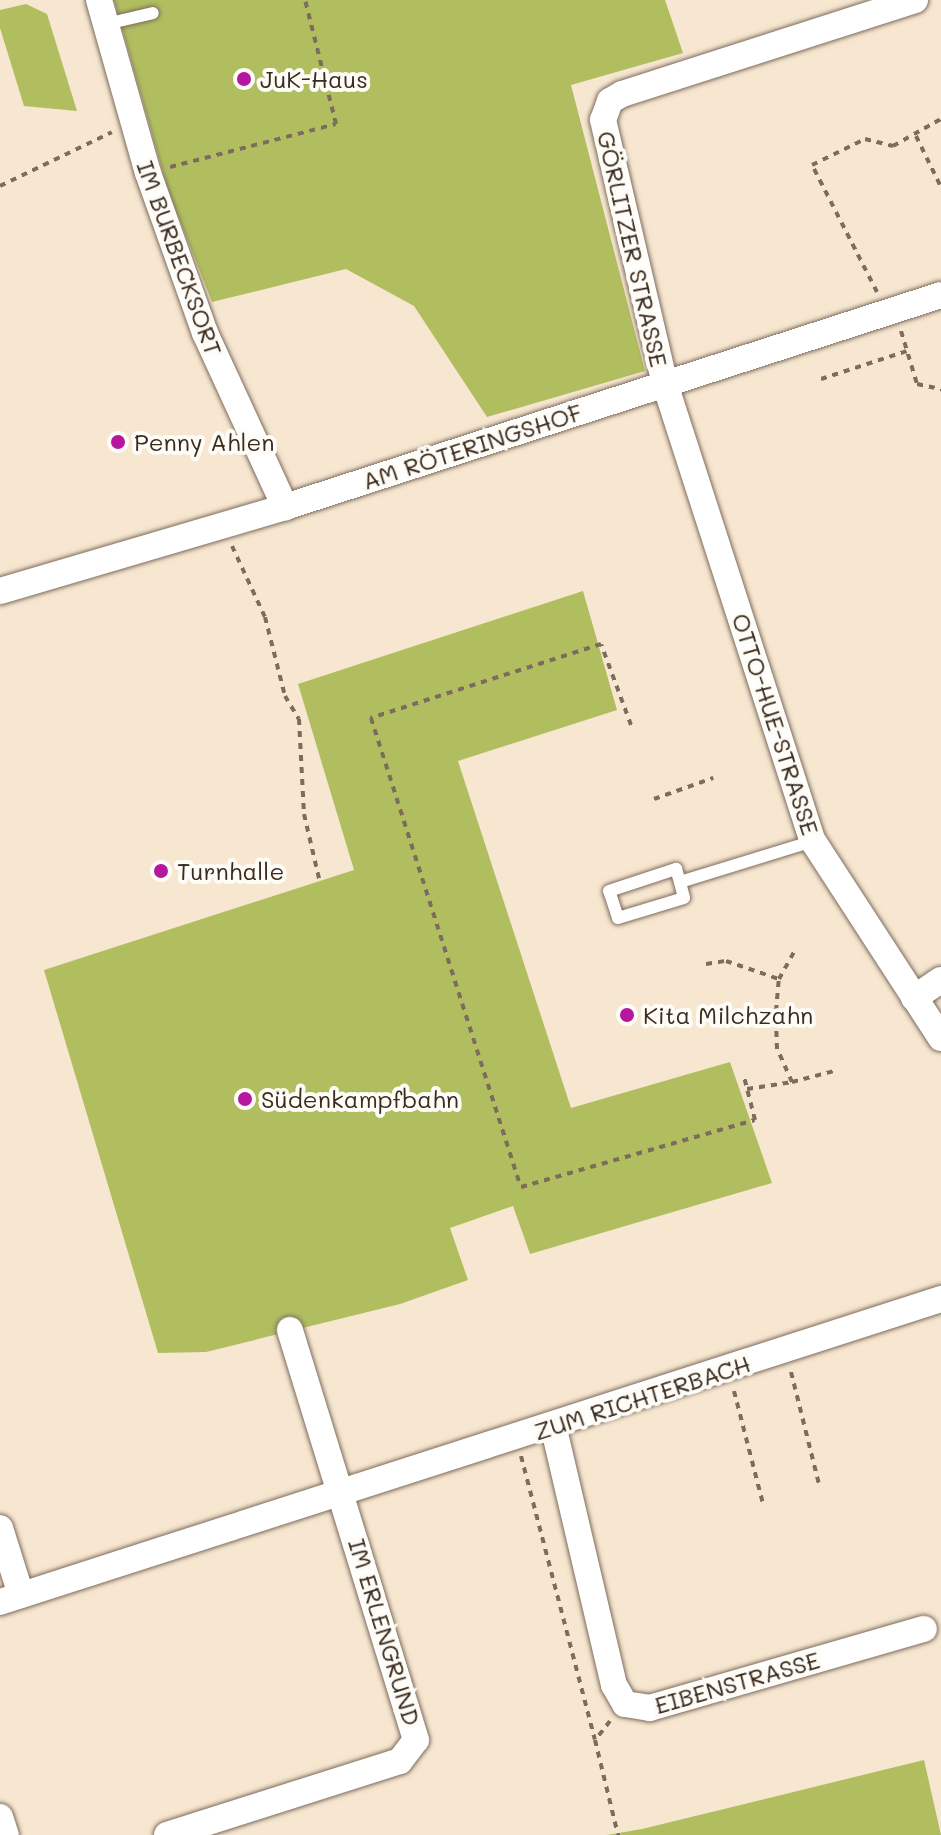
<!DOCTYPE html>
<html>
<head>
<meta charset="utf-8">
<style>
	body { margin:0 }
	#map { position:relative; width:941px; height:1835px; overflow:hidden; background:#f7e6d0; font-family:Mali,sans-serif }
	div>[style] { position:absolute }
	.green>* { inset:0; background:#b1be60 }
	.path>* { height:4px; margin-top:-2px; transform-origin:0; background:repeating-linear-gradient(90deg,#7d6c5c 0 6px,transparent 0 12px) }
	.roads { filter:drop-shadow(0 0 2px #7d6c5c) drop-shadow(0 0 2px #7d6c5c) }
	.service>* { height:12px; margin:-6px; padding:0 6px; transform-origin:6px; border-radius:6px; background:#fff }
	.minor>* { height:26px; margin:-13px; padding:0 13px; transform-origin:13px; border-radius:13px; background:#fff }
	.dots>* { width:22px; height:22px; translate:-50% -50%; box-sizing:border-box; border:4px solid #fdfcf7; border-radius:50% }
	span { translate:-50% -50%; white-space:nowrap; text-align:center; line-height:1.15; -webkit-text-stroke:8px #fdfcf7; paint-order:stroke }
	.poi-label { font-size:24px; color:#3b2a1e }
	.left { translate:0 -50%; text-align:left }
	.street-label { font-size:24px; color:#3b2a1e }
</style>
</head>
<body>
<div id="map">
	<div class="green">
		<i style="clip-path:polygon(114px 0,665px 0,683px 53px,571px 85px,645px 371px,487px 417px,414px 306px,346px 269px,212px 302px,168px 190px)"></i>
		<i style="clip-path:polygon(26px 4px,47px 14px,77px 111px,24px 106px,0 28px,0 10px)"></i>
		<i style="clip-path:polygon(583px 591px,617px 710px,458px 761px,571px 1108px,730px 1062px,772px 1183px,530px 1254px,513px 1206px,450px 1228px,468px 1280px,400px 1304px,206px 1352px,158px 1353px,44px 970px,354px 870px,298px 684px)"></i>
		<i style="clip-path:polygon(924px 1760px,941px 1835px,607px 1835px,642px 1829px)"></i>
	</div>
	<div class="path">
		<i style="left:916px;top:136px;width:57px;rotate:63.9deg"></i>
		<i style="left:170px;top:167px;width:171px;rotate:-14.5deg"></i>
		<i style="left:336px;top:124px;width:128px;rotate:-104deg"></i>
		<i style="left:0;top:186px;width:124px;rotate:-25.7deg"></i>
		<i style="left:877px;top:292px;width:143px;rotate:-117.1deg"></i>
		<i style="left:812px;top:165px;width:59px;rotate:-26.1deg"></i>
		<i style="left:865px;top:139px;width:29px;rotate:14deg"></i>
		<i style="left:893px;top:146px;width:55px;rotate:-29.4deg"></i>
		<i style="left:901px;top:331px;width:55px;rotate:73.2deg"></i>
		<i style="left:917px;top:384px;width:25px;rotate:12deg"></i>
		<i style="left:821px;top:379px;width:90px;rotate:-18deg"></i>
		<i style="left:232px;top:546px;width:78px;rotate:65.1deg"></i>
		<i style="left:265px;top:617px;width:81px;rotate:75.8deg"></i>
		<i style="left:285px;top:696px;width:27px;rotate:59deg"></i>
		<i style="left:299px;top:719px;width:95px;rotate:87deg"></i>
		<i style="left:304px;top:814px;width:71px;rotate:76.9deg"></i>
		<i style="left:631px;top:725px;width:86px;rotate:-110.3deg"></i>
		<i style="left:601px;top:644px;width:242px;rotate:162.2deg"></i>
		<i style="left:371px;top:718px;width:492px;rotate:72.3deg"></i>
		<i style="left:521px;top:1187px;width:243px;rotate:-16deg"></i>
		<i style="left:755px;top:1120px;width:44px;rotate:-104.3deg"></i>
		<i style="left:654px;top:799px;width:63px;rotate:-19.6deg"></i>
		<i style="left:706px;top:964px;width:20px;rotate:-9deg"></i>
		<i style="left:726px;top:961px;width:56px;rotate:18.8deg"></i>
		<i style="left:792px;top:1082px;width:43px;rotate:-14.7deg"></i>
		<i style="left:747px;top:1089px;width:46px;rotate:-8.8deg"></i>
		<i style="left:792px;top:1082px;width:36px;rotate:-114deg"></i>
		<i style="left:777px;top:1049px;width:38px;rotate:-92deg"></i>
		<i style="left:776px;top:1011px;width:32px;rotate:-85deg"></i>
		<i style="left:779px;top:979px;width:33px;rotate:-61deg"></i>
		<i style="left:791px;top:1372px;width:115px;rotate:76deg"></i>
		<i style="left:734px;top:1391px;width:117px;rotate:75.6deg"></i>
		<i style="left:521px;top:1456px;width:293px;rotate:75.4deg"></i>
		<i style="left:610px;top:1721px;width:24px;rotate:128deg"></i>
		<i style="left:595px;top:1740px;width:98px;rotate:76.4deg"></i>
	</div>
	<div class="roads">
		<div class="service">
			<i style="left:106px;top:24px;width:48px;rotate:-13.2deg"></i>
			<i style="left:680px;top:882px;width:16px;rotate:76deg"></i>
			<i style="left:684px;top:898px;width:69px;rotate:163.1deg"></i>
			<i style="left:618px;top:918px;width:28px;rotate:-108deg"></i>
			<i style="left:609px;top:891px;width:71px;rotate:-18.2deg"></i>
			<i style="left:676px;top:869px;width:14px;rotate:73deg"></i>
			<i style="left:680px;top:882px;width:139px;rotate:-17.1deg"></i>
		</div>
		<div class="minor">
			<i style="left:99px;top:0;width:180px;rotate:74.2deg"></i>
			<i style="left:148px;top:173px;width:170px;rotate:70.4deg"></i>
			<i style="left:205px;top:333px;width:192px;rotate:65.3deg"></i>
			<i style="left:915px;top:0;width:308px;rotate:162.2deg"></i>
			<i style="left:622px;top:94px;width:14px;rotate:150deg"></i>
			<i style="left:610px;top:101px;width:20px;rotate:110deg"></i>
			<i style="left:603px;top:120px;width:271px;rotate:76.8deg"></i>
			<i style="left:665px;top:384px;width:480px;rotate:72.1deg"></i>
			<i style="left:813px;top:841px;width:235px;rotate:57deg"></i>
			<i style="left:0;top:591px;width:297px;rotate:-16.4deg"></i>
			<i style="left:285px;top:507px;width:689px;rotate:-17.91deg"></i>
			<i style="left:914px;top:998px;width:32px;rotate:-34deg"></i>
			<i style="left:553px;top:1425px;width:267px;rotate:76.8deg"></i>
			<i style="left:614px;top:1685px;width:22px;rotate:60deg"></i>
			<i style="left:625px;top:1704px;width:25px;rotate:9deg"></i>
			<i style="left:650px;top:1708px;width:285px;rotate:-16.1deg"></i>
			<i style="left:0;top:1528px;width:70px;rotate:72.6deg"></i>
			<i style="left:0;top:1602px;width:989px;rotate:-17.85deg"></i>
			<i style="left:0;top:1817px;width:19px;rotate:72deg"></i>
			<i style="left:167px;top:1835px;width:244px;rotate:-17.6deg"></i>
			<i style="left:400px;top:1761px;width:26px;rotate:-53deg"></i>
			<i style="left:416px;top:1740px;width:429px;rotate:-107.1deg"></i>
		</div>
	</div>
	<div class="dots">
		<i style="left:244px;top:79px;background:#b5179e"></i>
		<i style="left:118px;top:442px;background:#b5179e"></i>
		<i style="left:161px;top:871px;background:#b5179e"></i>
		<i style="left:627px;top:1015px;background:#b5179e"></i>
		<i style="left:245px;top:1099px;background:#b5179e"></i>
	</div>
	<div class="poi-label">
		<span class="left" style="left:260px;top:79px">JuK-Haus</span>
		<span class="left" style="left:134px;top:442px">Penny Ahlen</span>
		<span class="left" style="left:177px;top:871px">Turnhalle</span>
		<span class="left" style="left:643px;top:1015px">Kita Milchzahn</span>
		<span class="left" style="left:261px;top:1099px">Südenkampfbahn</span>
	</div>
	<div class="street-label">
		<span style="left:633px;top:249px;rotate:77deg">GÖRLITZER STRASSE</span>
		<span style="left:180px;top:258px;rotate:70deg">IM BURBECKSORT</span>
		<span style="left:472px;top:446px;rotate:-18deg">AM RÖTERINGSHOF</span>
		<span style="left:776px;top:724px;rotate:72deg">OTTO-HUE-STRASSE</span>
		<span style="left:642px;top:1397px;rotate:-18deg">ZUM RICHTERBACH</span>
		<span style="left:385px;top:1632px;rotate:73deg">IM ERLENGRUND</span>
		<span style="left:737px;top:1682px;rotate:-16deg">EIBENSTRASSE</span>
	</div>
</div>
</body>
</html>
